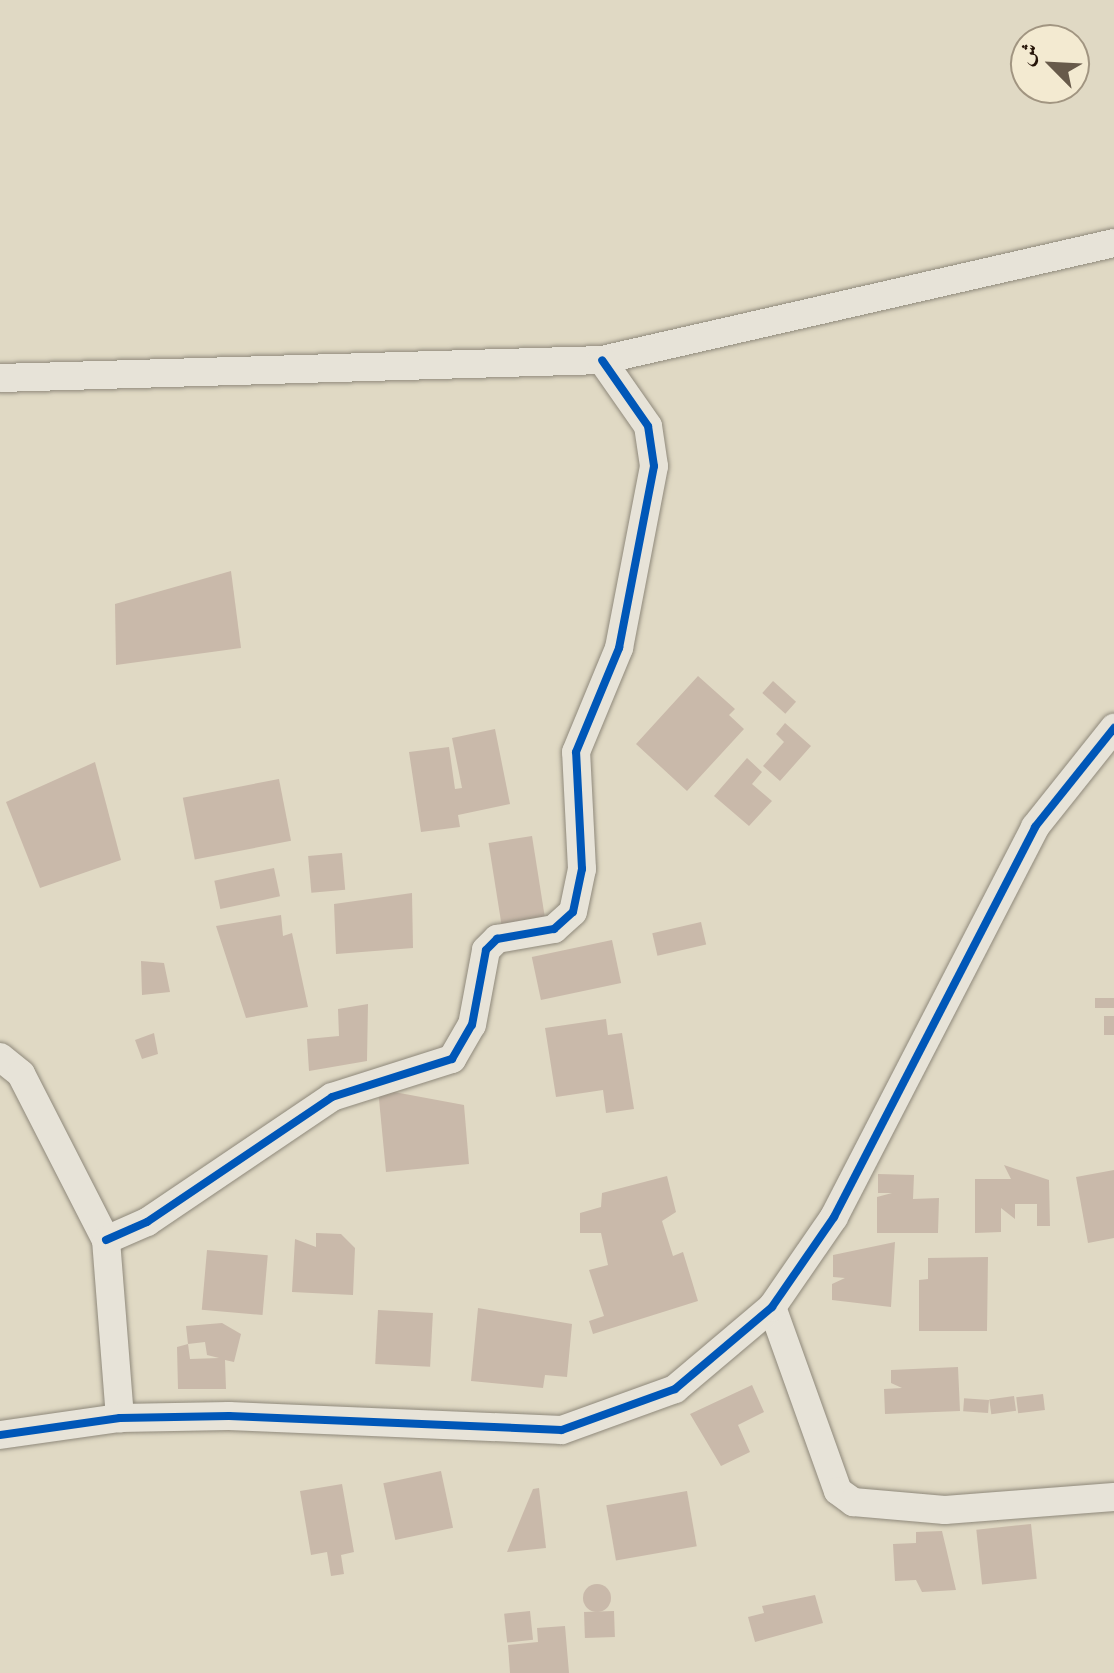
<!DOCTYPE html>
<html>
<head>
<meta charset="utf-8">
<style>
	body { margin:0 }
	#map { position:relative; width:1114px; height:1673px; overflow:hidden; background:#e0d9c4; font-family:Vollkorn,Amiri,serif }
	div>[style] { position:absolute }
	.building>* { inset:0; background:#c9b9aa; transform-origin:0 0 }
	.round { border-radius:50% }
	.roads { filter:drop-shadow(0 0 2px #8f897b) drop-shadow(0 0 2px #8f897b) }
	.minor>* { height:28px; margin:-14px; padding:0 14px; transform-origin:14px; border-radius:14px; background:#e7e3d8 }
	.cycleway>* { height:8px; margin:-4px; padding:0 4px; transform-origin:4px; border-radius:4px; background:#0057b8 }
	span { translate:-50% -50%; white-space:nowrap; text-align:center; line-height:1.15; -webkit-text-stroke:7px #f3ead1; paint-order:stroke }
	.north { position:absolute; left:1010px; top:24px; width:80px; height:80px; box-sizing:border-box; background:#f3ead1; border:2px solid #a19581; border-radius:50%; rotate:294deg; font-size:22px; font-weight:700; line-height:32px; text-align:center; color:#261509 }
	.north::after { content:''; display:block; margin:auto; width:28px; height:36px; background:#675a4a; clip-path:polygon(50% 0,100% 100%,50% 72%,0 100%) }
</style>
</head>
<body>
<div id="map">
	<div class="building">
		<i style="clip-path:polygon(231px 571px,241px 648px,116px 665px,115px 604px)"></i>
		<i style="clip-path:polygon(698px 676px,735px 709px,729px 715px,744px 729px,687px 791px,636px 744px)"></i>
		<i style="left:773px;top:681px;width:31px;height:16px;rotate:42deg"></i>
		<i style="clip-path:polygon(785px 723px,811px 746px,780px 781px,763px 766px,784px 742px,776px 734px)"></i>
		<i style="clip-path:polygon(495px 729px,510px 804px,458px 815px,460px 827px,421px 832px,409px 752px,449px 747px,455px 789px,462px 788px,452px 738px)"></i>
		<i style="clip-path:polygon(747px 758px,762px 772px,752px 784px,772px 801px,749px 826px,714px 796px)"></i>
		<i style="clip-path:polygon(95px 762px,121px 860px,40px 888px,6px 802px)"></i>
		<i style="left:279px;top:779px;width:63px;height:98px;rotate:79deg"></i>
		<i style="left:532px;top:836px;width:83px;height:44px;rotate:81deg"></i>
		<i style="left:342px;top:853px;width:37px;height:34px;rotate:85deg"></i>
		<i style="left:274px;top:868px;width:29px;height:61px;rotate:78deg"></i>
		<i style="clip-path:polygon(412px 893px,413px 948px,336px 954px,334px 904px)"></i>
		<i style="clip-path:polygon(281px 915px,283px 936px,292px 933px,308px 1007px,246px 1018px,216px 926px)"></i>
		<i style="left:701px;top:922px;width:23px;height:50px;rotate:77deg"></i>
		<i style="left:612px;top:940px;width:44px;height:82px;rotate:78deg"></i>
		<i style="clip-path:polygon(141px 961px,164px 963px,170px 992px,142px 995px)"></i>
		<i style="left:1114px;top:998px;width:10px;height:19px;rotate:90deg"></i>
		<i style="clip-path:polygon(368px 1004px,367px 1061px,309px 1071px,307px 1039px,339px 1036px,338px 1009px)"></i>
		<i style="left:1104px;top:1016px;width:10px;height:19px"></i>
		<i style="clip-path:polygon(606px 1019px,608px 1035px,622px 1033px,634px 1109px,606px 1113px,603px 1090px,556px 1097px,545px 1028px)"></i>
		<i style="clip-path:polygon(154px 1033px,158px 1054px,142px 1059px,135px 1040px)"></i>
		<i style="clip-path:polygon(378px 1089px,464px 1105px,469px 1164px,386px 1172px)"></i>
		<i style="clip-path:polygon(1004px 1165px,1049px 1180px,1050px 1226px,1037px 1226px,1037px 1204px,1015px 1204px,1015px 1219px,1001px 1208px,1001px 1232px,975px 1233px,975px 1179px,1011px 1179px)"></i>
		<i style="clip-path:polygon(1114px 1170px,1114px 1238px,1088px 1243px,1076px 1177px)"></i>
		<i style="clip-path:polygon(878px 1174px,914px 1175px,913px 1199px,939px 1198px,938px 1233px,877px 1233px,877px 1197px,892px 1193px,878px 1193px)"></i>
		<i style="clip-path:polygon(667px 1176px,676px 1212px,662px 1221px,673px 1256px,683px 1252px,698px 1301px,593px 1334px,589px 1321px,604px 1316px,589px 1270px,608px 1265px,601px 1233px,580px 1233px,580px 1213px,601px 1207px,602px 1193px)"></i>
		<i style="clip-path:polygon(316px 1233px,341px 1234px,355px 1248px,353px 1295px,292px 1292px,295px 1239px,316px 1247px)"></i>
		<i style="clip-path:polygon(895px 1242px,891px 1307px,832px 1300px,832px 1284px,845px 1278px,833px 1277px,833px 1255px)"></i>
		<i style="left:207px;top:1250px;width:61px;height:60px;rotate:5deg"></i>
		<i style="clip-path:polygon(988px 1257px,987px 1331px,919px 1331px,919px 1280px,928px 1279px,928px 1258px)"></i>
		<i style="clip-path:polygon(478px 1308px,572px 1324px,567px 1377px,545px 1375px,543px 1388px,471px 1381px)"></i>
		<i style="left:378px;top:1310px;width:55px;height:54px;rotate:3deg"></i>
		<i style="clip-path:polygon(evenodd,222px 1323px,241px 1334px,234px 1362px,225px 1360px,226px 1389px,178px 1389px,177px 1347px,188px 1344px,186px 1326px,222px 1323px,205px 1342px,207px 1355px,219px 1358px,190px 1359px,188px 1344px,205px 1342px)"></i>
		<i style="clip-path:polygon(958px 1367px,960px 1411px,885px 1414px,884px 1389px,902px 1388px,891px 1383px,891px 1370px)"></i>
		<i style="clip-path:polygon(752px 1385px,764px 1412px,738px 1425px,750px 1452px,721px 1466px,690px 1414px)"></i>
		<i style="left:1043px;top:1394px;width:16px;height:27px;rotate:83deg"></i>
		<i style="left:1014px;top:1396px;width:15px;height:25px;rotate:82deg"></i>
		<i style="left:989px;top:1400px;width:13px;height:25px;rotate:94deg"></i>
		<i style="left:441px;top:1471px;width:58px;height:59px;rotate:78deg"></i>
		<i style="clip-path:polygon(342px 1484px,354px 1552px,341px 1555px,344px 1574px,331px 1576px,327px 1552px,311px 1555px,300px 1491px)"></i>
		<i style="clip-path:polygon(539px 1488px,546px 1548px,507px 1552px,533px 1489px)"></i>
		<i style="left:687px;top:1491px;width:56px;height:82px;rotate:80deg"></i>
		<i style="left:1031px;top:1524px;width:55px;height:55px;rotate:84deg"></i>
		<i style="clip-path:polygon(942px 1531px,956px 1590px,922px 1592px,916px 1580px,895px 1581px,893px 1544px,916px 1543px,916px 1532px)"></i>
		<i class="round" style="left:583px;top:1584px;width:28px;height:28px"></i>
		<i style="clip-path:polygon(815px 1595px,823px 1623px,755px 1642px,748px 1617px,764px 1613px,762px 1606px)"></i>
		<i style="left:530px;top:1611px;width:29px;height:26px;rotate:84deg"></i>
		<i style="left:614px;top:1611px;width:26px;height:30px;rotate:88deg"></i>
		<i style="clip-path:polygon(565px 1626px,569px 1673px,510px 1673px,508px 1645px,538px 1642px,537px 1628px)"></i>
	</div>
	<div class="roads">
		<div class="minor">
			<i style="left:0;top:378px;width:602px;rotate:-1.71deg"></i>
			<i style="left:602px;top:360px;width:525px;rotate:-12.87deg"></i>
			<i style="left:0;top:1057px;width:27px;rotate:39deg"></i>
			<i style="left:21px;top:1074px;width:186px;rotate:62.9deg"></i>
			<i style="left:106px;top:1240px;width:179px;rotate:85.5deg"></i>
			<i style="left:106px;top:1240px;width:45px;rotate:-23.7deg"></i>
			<i style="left:147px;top:1222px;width:223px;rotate:-34deg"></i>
			<i style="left:332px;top:1097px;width:126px;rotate:-17.6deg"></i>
			<i style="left:452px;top:1059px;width:39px;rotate:-60deg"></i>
			<i style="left:472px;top:1025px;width:76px;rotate:-79.4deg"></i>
			<i style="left:486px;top:950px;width:16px;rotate:-45deg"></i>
			<i style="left:497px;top:939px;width:58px;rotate:-10deg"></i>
			<i style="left:554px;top:929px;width:25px;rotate:-42deg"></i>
			<i style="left:573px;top:912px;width:44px;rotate:-78.2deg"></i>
			<i style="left:582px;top:869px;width:117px;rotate:-92.9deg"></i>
			<i style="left:576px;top:752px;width:113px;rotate:-67.5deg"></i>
			<i style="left:619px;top:648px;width:185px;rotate:-79.1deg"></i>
			<i style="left:654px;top:466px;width:40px;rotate:-98.5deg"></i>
			<i style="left:648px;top:426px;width:80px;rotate:-124.9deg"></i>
			<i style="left:772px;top:1307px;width:195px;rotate:70.3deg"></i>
			<i style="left:838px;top:1491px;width:19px;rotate:36deg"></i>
			<i style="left:853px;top:1502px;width:92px;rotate:5deg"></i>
			<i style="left:945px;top:1510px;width:169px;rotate:-4.4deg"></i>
			<i style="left:0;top:1435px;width:121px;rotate:-8.1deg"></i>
			<i style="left:120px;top:1418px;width:109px;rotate:-1.1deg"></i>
			<i style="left:229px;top:1416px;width:333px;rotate:2.4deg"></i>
			<i style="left:562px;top:1430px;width:120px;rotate:-19.9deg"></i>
			<i style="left:675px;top:1389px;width:127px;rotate:-40.2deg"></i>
			<i style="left:772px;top:1307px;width:109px;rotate:-55.4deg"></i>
			<i style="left:834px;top:1217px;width:439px;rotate:-62.7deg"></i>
			<i style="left:1035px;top:827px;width:127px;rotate:-51.4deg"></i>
		</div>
	</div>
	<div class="cycleway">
		<i style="left:106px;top:1240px;width:45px;rotate:-23.7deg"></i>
		<i style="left:147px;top:1222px;width:223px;rotate:-34deg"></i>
		<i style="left:332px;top:1097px;width:126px;rotate:-17.6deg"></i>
		<i style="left:452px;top:1059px;width:39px;rotate:-60deg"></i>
		<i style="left:472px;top:1025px;width:76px;rotate:-79.4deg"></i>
		<i style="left:486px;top:950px;width:16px;rotate:-45deg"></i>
		<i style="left:497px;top:939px;width:58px;rotate:-10deg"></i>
		<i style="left:554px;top:929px;width:25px;rotate:-42deg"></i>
		<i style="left:573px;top:912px;width:44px;rotate:-78.2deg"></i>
		<i style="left:582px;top:869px;width:117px;rotate:-92.9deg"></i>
		<i style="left:576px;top:752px;width:113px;rotate:-67.5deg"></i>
		<i style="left:619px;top:648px;width:185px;rotate:-79.1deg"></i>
		<i style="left:654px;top:466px;width:40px;rotate:-98.5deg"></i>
		<i style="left:648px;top:426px;width:80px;rotate:-124.9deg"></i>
		<i style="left:0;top:1435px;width:121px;rotate:-8.1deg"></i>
		<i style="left:120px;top:1418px;width:109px;rotate:-1.1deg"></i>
		<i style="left:229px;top:1416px;width:333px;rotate:2.4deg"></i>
		<i style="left:562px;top:1430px;width:120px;rotate:-19.9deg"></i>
		<i style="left:675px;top:1389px;width:127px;rotate:-40.2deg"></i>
		<i style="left:772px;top:1307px;width:109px;rotate:-55.4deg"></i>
		<i style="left:834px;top:1217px;width:439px;rotate:-62.7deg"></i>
		<i style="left:1035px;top:827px;width:127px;rotate:-51.4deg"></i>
	</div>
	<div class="north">ش</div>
</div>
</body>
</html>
